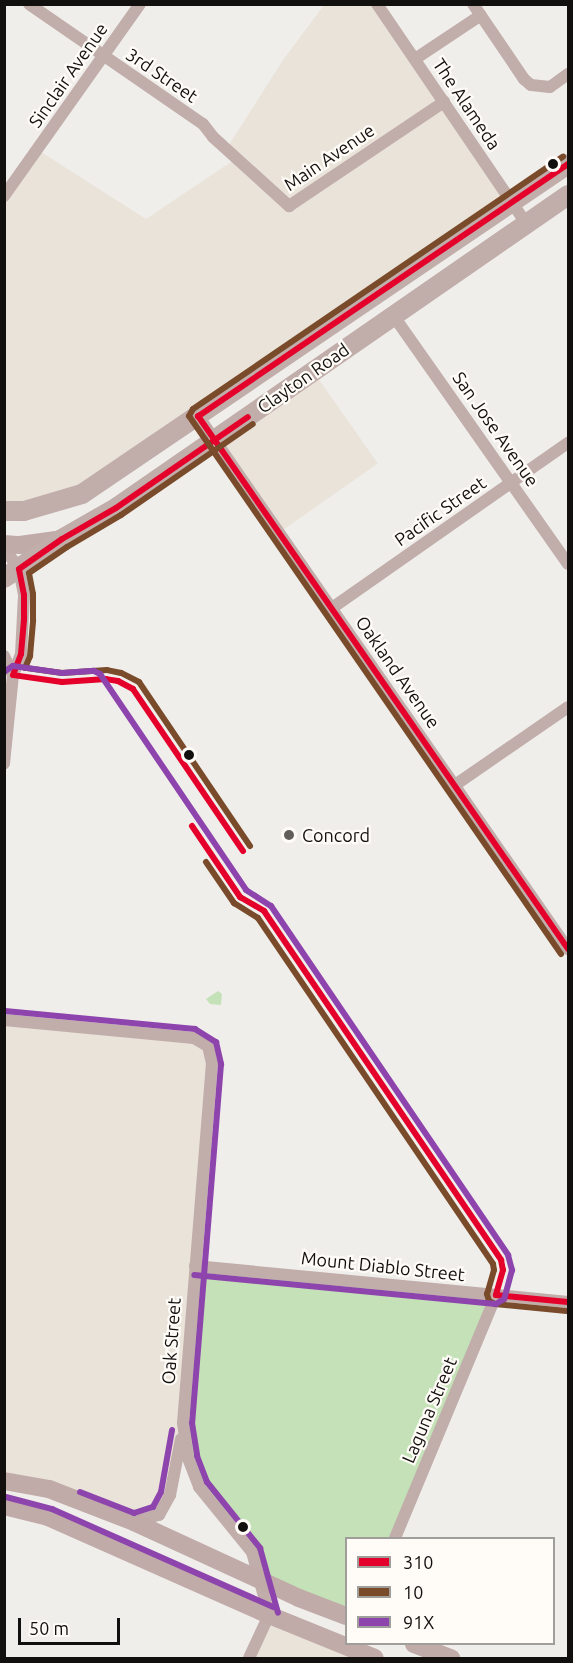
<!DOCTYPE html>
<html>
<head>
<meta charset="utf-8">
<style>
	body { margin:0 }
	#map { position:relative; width:573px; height:1663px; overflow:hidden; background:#f0eeeb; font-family:Ubuntu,sans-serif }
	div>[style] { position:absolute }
	.built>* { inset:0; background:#e9e3da; transform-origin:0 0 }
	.green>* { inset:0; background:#c4e1b7 }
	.minor>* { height:12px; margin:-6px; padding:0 6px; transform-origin:6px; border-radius:6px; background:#c1adaa }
	.secondary>* { height:18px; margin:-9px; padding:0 9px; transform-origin:9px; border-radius:9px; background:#c0aba9 }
	.primary>* { height:20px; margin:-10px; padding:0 10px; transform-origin:10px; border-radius:10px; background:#c1adaa }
	.bus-1>* { height:6px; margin:-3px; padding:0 3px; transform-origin:3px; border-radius:3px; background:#e4002b }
	.bus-2>* { height:6px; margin:-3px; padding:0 3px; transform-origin:3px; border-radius:3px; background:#7a4b2a }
	.bus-3>* { height:6px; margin:-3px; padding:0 3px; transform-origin:3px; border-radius:3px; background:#8e44ad }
	.dots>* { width:16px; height:16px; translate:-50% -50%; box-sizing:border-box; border:3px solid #fffcf8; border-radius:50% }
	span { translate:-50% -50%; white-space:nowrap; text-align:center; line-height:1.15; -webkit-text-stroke:4.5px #fffcf8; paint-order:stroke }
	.street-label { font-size:18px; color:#12100e }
	.poi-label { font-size:18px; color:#12100e }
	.left { translate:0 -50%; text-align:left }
	.frame { position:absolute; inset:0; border:6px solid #12100e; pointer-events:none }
	.legend { position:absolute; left:345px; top:1537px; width:210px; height:108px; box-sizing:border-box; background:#fffcf8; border:2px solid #a09e9a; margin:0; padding:8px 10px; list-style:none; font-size:18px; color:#12100e }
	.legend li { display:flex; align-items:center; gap:12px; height:30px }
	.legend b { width:30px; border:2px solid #a09e9a }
	.scale { position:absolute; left:18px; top:1618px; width:102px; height:27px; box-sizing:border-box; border:3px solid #12100e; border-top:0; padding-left:8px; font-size:18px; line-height:21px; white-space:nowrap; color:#12100e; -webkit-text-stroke:4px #fffcf8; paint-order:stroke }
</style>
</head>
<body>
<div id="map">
	<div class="built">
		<i style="clip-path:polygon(324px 5px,377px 5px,512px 202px,82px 494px,5px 511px,4px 196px,38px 150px,146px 219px,237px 158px,227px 148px,283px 60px)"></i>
		<i style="left:313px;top:371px;width:113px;height:120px;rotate:55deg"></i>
		<i style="clip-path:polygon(4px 1020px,123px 1031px,208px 1046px,183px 1423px,159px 1515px,134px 1522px,5px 1481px)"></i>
		<i style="clip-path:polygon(269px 1615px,355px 1658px,249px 1658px)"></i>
	</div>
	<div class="green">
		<i style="clip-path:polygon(218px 991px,222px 994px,221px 1005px,210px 1004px,206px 999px)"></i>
		<i style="clip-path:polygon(195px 1266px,496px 1295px,395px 1538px,346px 1538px,346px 1616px,259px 1579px,252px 1552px,216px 1510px,188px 1458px)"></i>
	</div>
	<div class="minor">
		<i style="left:29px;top:4px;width:211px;rotate:34.6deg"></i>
		<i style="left:203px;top:124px;width:16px;rotate:52deg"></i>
		<i style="left:213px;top:137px;width:103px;rotate:42.2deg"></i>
		<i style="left:289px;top:206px;width:187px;rotate:-33.9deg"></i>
		<i style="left:377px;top:4px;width:265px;rotate:55.8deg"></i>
		<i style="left:473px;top:4px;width:91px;rotate:55.8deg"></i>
		<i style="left:524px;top:79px;width:9px;rotate:41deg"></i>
		<i style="left:531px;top:85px;width:19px;rotate:6deg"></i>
		<i style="left:550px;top:87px;width:22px;rotate:-36deg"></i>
		<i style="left:415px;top:59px;width:79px;rotate:-33.7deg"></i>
		<i style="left:4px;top:196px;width:235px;rotate:-54.7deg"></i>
		<i style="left:393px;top:315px;width:304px;rotate:54.9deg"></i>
		<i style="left:198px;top:416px;width:649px;rotate:55.23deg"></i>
		<i style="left:4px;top:548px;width:26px;rotate:54deg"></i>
		<i style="left:19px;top:569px;width:26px;rotate:79deg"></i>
		<i style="left:24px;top:595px;width:59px;rotate:92.9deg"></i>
		<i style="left:21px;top:654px;width:22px;rotate:111deg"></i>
		<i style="left:13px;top:675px;width:89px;rotate:95.8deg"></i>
		<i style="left:332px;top:608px;width:288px;rotate:-35deg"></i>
		<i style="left:4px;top:656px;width:21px;rotate:65deg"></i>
		<i style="left:455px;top:785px;width:137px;rotate:-34.6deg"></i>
		<i style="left:4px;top:1020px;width:191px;rotate:5.4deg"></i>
		<i style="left:194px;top:1038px;width:16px;rotate:30deg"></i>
		<i style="left:208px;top:1046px;width:17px;rotate:77deg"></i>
		<i style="left:212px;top:1063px;width:361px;rotate:94.6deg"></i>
		<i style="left:183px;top:1423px;width:35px;rotate:82deg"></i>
		<i style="left:188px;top:1458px;width:31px;rotate:69deg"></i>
		<i style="left:199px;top:1487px;width:84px;rotate:50.8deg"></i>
		<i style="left:252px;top:1552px;width:65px;rotate:74.9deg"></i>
		<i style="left:269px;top:1615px;width:47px;rotate:114.9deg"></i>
		<i style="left:195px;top:1266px;width:375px;rotate:5.5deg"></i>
		<i style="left:134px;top:1522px;width:26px;rotate:-16deg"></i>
		<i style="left:159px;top:1515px;width:23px;rotate:-61deg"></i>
		<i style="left:170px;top:1495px;width:57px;rotate:-78.9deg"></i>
		<i style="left:395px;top:1538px;width:263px;rotate:-67.4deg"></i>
	</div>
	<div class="secondary">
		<i style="left:4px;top:544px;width:16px;rotate:4deg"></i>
		<i style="left:20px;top:545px;width:42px;rotate:-8.1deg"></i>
		<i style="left:4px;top:1481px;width:46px;rotate:10.1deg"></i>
		<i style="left:49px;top:1489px;width:91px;rotate:21.2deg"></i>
		<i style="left:134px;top:1522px;width:182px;rotate:24.7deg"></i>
		<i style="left:299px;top:1598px;width:50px;rotate:21deg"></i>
		<i style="left:4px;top:1506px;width:45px;rotate:14deg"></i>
		<i style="left:48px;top:1517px;width:242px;rotate:23.9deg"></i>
		<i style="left:269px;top:1615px;width:114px;rotate:22.1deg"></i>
		<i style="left:414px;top:1644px;width:40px;rotate:21deg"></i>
	</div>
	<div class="primary">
		<i style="left:4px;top:511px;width:20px"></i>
		<i style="left:24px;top:511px;width:60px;rotate:-16.3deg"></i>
		<i style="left:82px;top:494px;width:587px;rotate:-34.18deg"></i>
		<i style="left:4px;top:578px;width:70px;rotate:-33.9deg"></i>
		<i style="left:62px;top:539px;width:62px;rotate:-29.9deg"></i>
		<i style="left:116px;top:508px;width:550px;rotate:-34.7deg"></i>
	</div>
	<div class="bus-1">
		<i style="left:568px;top:164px;width:448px;rotate:145.7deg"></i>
		<i style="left:198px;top:416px;width:649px;rotate:55.23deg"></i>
		<i style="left:192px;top:826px;width:86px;rotate:55.9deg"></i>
		<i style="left:240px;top:897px;width:28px;rotate:30deg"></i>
		<i style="left:264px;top:911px;width:422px;rotate:55.8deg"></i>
		<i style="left:501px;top:1260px;width:10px;rotate:79deg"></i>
		<i style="left:503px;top:1270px;width:26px;rotate:106deg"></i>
		<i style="left:496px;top:1295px;width:72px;rotate:5.6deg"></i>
		<i style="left:243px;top:851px;width:196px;rotate:-124.2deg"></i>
		<i style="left:133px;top:689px;width:17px;rotate:-152deg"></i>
		<i style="left:118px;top:681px;width:12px;rotate:-171deg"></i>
		<i style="left:106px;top:679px;width:44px;rotate:176.1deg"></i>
		<i style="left:62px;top:682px;width:49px;rotate:-171.9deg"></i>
		<i style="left:13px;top:675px;width:22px;rotate:-69deg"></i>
		<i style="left:21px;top:654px;width:34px;rotate:-85deg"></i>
		<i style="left:24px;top:620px;width:25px;rotate:-90deg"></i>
		<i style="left:24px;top:595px;width:26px;rotate:-101deg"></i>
		<i style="left:19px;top:569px;width:52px;rotate:-34.9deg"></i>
		<i style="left:62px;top:539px;width:62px;rotate:-29.9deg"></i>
		<i style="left:116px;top:508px;width:160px;rotate:-34.6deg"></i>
	</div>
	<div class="bus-2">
		<i style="left:250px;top:846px;width:198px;rotate:-124.1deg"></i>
		<i style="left:139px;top:682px;width:20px;rotate:-153deg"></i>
		<i style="left:121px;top:673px;width:14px;rotate:-168deg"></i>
		<i style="left:107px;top:670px;width:45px;rotate:176.2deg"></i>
		<i style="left:62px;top:673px;width:37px;rotate:-172deg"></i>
		<i style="left:25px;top:668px;width:13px;rotate:-67deg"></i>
		<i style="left:30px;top:656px;width:36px;rotate:-85deg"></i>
		<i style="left:33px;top:620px;width:26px;rotate:-90deg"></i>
		<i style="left:33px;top:594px;width:21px;rotate:-101deg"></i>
		<i style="left:29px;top:573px;width:46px;rotate:-34.4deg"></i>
		<i style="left:67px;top:547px;width:63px;rotate:-30.7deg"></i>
		<i style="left:121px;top:515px;width:160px;rotate:-34.6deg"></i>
		<i style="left:206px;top:862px;width:50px;rotate:55.7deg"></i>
		<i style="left:234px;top:903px;width:28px;rotate:32deg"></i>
		<i style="left:258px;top:918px;width:418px;rotate:55.8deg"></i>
		<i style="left:493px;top:1264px;width:6px;rotate:81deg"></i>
		<i style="left:494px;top:1270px;width:25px;rotate:106deg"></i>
		<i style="left:487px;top:1294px;width:7px;rotate:74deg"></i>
		<i style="left:489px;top:1301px;width:7px;rotate:27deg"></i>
		<i style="left:495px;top:1304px;width:72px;rotate:5.6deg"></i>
		<i style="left:561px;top:954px;width:654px;rotate:-124.66deg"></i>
		<i style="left:189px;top:416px;width:8px;rotate:-60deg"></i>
		<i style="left:193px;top:409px;width:448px;rotate:-34.3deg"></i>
	</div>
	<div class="bus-3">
		<i style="left:4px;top:672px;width:11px;rotate:-34deg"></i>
		<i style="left:13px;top:666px;width:49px;rotate:8.1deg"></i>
		<i style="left:62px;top:673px;width:32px;rotate:-4deg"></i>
		<i style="left:94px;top:671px;width:7px;rotate:27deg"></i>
		<i style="left:100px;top:674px;width:261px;rotate:55.9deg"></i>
		<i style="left:246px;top:890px;width:30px;rotate:33deg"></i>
		<i style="left:271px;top:906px;width:422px;rotate:55.8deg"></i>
		<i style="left:508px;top:1255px;width:16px;rotate:75deg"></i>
		<i style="left:512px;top:1270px;width:30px;rotate:105deg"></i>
		<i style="left:504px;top:1299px;width:9px;rotate:148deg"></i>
		<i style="left:496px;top:1304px;width:303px;rotate:-174.5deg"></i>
		<i style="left:5px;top:1011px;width:191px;rotate:5.4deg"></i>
		<i style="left:195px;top:1029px;width:25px;rotate:32deg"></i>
		<i style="left:216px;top:1042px;width:23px;rotate:77deg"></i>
		<i style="left:221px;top:1064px;width:360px;rotate:94.6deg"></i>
		<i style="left:192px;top:1423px;width:33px;rotate:81deg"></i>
		<i style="left:197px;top:1456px;width:28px;rotate:69deg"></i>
		<i style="left:207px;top:1482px;width:85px;rotate:51.2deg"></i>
		<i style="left:260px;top:1548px;width:67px;rotate:74.5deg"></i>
		<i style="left:80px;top:1492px;width:58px;rotate:21.3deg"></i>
		<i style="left:134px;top:1513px;width:20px;rotate:-18deg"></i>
		<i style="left:153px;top:1507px;width:17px;rotate:-62deg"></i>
		<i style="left:161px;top:1492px;width:63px;rotate:-79.9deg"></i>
		<i style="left:6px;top:1497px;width:48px;rotate:14.6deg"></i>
		<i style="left:52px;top:1509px;width:242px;rotate:23.9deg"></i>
	</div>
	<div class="dots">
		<i style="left:553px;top:164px;background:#12100e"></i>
		<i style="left:189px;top:755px;background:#12100e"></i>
		<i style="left:289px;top:835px;background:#605e5b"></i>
		<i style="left:243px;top:1527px;background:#12100e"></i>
	</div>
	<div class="street-label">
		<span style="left:68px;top:75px;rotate:-55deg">Sinclair Avenue</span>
		<span style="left:162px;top:75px;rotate:34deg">3rd Street</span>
		<span style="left:467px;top:104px;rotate:56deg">The Alameda</span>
		<span style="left:329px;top:157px;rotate:-34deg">Main Avenue</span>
		<span style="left:303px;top:378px;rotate:-35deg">Clayton Road</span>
		<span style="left:496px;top:429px;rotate:55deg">San Jose Avenue</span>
		<span style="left:440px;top:511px;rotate:-35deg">Pacific Street</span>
		<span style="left:398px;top:672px;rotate:55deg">Oakland Avenue</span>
		<span style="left:383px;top:1266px;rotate:6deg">Mount Diablo Street</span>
		<span style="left:171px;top:1341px;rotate:-86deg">Oak Street</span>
		<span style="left:429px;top:1410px;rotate:-67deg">Laguna Street</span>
	</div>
	<div class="poi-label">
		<span class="left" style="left:302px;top:835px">Concord</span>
	</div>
	<div class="frame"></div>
	<ul class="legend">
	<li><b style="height:8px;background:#e4002b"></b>310</li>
	<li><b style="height:8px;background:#7a4b2a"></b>10</li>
	<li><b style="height:8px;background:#8e44ad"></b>91X</li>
	</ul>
	<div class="scale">50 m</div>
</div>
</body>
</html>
